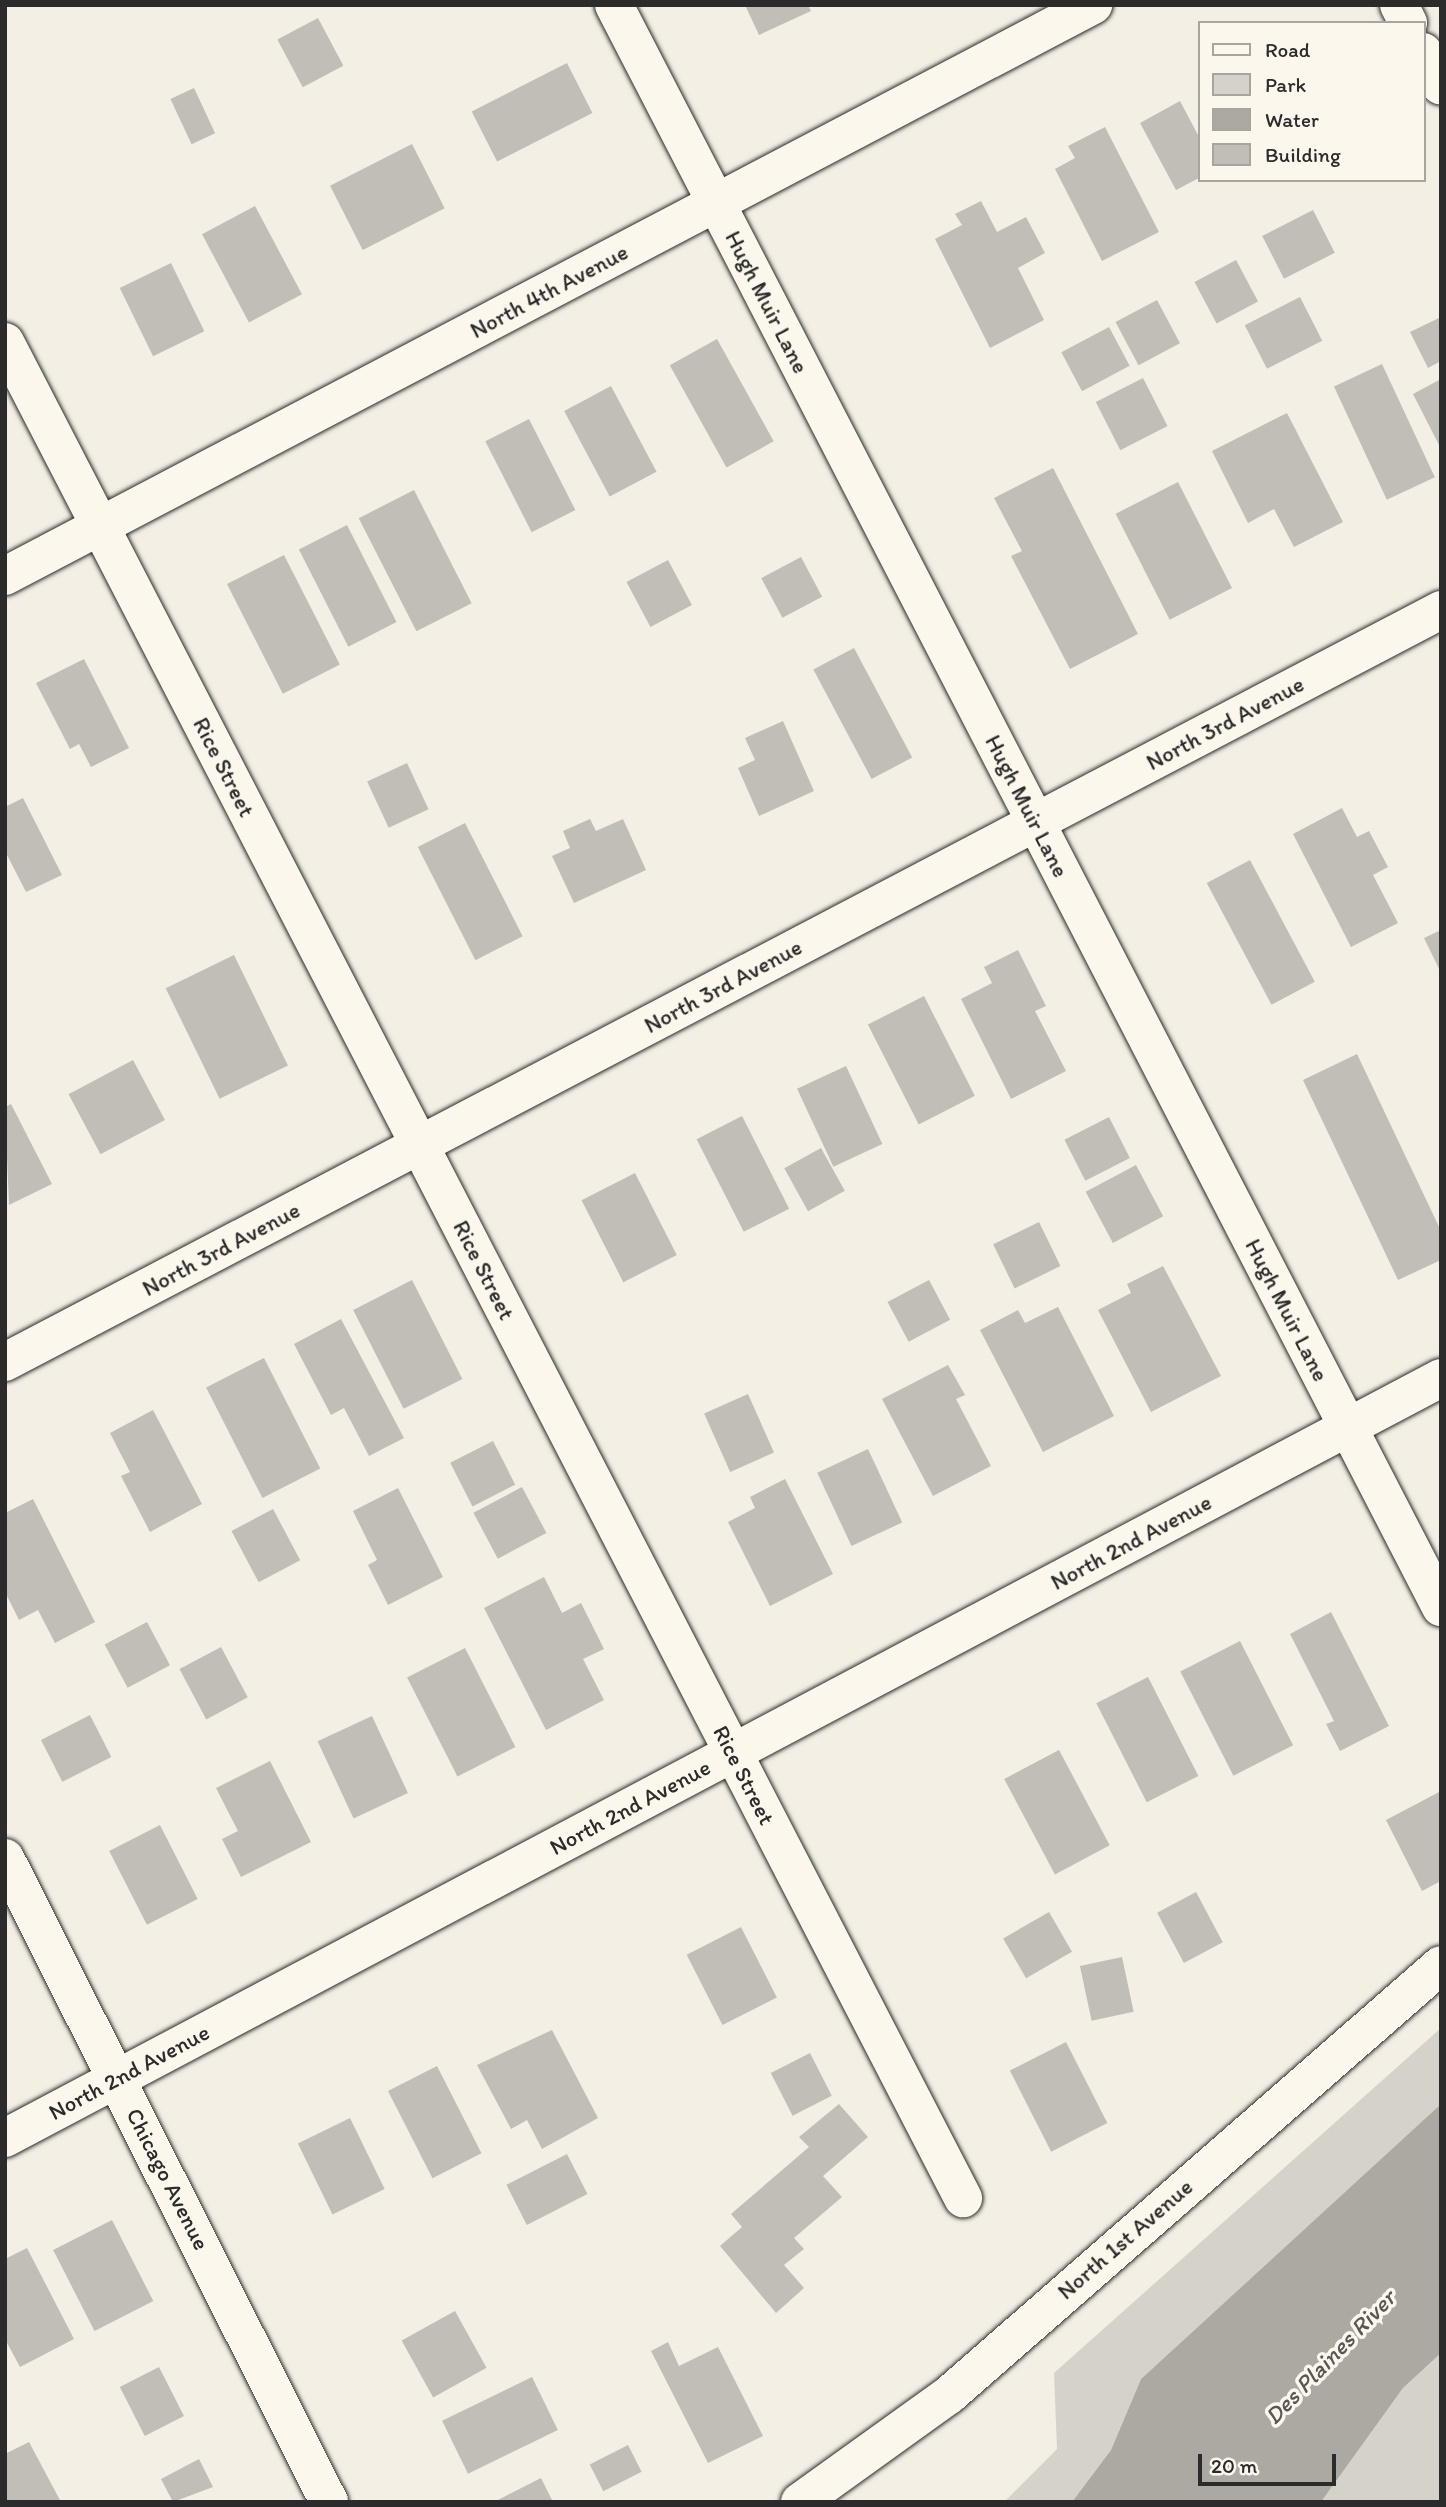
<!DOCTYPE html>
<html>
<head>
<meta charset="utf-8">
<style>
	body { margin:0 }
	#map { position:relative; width:1446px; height:2507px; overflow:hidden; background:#f3efe4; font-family:Itim,sans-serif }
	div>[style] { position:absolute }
	.green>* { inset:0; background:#d5d2c9 }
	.water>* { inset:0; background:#aca9a2 }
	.building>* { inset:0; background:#c0beb6; transform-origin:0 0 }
	.roads { filter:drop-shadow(0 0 2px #2b2b2b) drop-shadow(0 0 2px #2b2b2b) }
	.minor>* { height:38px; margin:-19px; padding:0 19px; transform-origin:19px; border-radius:19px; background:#fbf7ec }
	.secondary>* { height:38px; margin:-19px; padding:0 19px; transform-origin:19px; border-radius:19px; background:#fbf7ec }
	.primary>* { height:38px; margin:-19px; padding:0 19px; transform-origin:19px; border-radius:19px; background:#fbf7ec }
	span { translate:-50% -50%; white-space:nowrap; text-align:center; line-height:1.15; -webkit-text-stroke:7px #fbf7ec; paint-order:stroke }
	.street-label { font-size:23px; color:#2b2b2b }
	.water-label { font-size:24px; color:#585755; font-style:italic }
	.frame { position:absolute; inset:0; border:7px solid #2b2b2b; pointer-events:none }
	.legend { position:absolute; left:1198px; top:21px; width:228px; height:161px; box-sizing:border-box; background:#fbf7ec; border:2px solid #a8a59f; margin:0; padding:9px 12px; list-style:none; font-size:21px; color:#2b2b2b }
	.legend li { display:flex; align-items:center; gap:14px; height:35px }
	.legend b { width:35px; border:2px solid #a8a59f }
	.scale { position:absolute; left:1198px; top:2454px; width:138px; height:32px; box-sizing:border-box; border:4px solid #2b2b2b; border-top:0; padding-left:9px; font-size:21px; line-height:24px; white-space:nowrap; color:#2b2b2b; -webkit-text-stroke:5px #fbf7ec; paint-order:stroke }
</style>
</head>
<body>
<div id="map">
	<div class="green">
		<i style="clip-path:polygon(1441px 2028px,1441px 2104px,1141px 2379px,1111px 2450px,1072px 2502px,1004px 2502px,1057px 2449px,1054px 2373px)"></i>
		<i style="clip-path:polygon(1441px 2353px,1441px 2502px,1321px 2502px,1403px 2388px)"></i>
	</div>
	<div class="water">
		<i style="clip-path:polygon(1441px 2104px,1441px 2353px,1403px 2388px,1321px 2502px,1072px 2502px,1111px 2450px,1141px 2379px)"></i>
	</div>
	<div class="building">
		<i style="clip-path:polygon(745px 5px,808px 5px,811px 11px,759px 35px)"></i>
		<i style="left:318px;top:18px;width:54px;height:46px;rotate:62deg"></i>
		<i style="left:567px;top:63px;width:56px;height:107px;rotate:63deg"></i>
		<i style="left:194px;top:88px;width:50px;height:26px;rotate:65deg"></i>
		<i style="clip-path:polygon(1180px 101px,1199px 137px,1199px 178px,1176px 190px,1140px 123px)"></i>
		<i style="clip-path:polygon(1105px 127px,1159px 232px,1102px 261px,1055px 169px,1075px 158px,1068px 146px)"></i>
		<i style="left:412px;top:144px;width:72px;height:92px;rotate:63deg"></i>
		<i style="clip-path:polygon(981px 201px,997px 232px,1026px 217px,1045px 253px,1018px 268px,1044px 320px,990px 348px,935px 239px,962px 225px,955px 214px)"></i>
		<i style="left:255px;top:206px;width:100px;height:60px;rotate:62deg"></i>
		<i style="left:1313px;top:210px;width:48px;height:57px;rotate:63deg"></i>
		<i style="left:1236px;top:260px;width:47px;height:47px;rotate:62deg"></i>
		<i style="left:171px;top:263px;width:76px;height:57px;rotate:64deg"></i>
		<i style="left:1300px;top:297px;width:49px;height:62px;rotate:63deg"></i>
		<i style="left:1157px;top:300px;width:49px;height:47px;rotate:62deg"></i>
		<i style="clip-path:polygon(1441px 317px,1441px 361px,1428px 368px,1410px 332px)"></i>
		<i style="left:1109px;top:327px;width:44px;height:54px;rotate:62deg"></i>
		<i style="left:717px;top:339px;width:117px;height:54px;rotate:61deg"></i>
		<i style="left:1382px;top:364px;width:125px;height:53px;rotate:65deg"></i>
		<i style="left:1143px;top:378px;width:54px;height:53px;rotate:63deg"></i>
		<i style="clip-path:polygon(1441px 379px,1441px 449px,1413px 394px)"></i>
		<i style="left:611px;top:386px;width:97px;height:53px;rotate:62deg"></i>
		<i style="clip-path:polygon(1287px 413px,1343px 522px,1294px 547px,1274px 509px,1248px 523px,1212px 451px)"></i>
		<i style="left:529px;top:419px;width:102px;height:49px;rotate:63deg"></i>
		<i style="clip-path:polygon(1053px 468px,1138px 634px,1070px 669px,1011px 556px,1022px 551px,994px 498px)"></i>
		<i style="left:1178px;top:482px;width:119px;height:70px;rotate:63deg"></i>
		<i style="left:414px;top:490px;width:127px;height:62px;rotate:63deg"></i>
		<i style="left:347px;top:525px;width:109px;height:54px;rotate:63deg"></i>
		<i style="left:284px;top:555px;width:123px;height:64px;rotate:63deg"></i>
		<i style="left:801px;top:557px;width:45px;height:45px;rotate:62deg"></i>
		<i style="left:668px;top:560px;width:51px;height:47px;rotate:62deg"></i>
		<i style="left:854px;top:648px;width:124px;height:46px;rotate:62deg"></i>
		<i style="clip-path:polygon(84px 659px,129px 748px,91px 767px,79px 744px,70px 749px,36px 683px)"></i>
		<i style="clip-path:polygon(783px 721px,814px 791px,759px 816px,738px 768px,755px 760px,745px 738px)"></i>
		<i style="left:407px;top:763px;width:51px;height:44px;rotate:65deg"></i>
		<i style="clip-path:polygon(23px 798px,62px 875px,26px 892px,5px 851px,5px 807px)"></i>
		<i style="clip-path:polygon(1342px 808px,1357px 837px,1369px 831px,1388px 867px,1373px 875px,1398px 923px,1351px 947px,1293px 834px)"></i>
		<i style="clip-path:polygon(590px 819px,596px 831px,623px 819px,646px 870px,574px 903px,552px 856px,570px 848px,563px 831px)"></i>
		<i style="left:465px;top:823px;width:127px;height:53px;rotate:63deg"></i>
		<i style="left:1250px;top:860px;width:138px;height:49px;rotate:62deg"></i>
		<i style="clip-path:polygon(1441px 930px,1441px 973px,1424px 938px)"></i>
		<i style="clip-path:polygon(1018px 950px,1046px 1006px,1035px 1011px,1066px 1071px,1011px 1099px,961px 999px,992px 983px,984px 967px)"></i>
		<i style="left:234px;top:955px;width:123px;height:76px;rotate:64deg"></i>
		<i style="left:924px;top:996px;width:112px;height:63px;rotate:63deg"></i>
		<i style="clip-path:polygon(1357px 1054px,1441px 1231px,1441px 1260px,1398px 1280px,1303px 1080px)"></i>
		<i style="left:133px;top:1060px;width:68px;height:73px;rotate:62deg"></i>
		<i style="left:846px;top:1066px;width:86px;height:54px;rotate:65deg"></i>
		<i style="clip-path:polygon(11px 1104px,52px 1184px,9px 1205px,5px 1107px)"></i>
		<i style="left:742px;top:1116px;width:104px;height:51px;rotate:63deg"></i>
		<i style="left:1109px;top:1117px;width:46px;height:50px;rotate:63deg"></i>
		<i style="left:821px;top:1148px;width:49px;height:42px;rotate:61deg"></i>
		<i style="left:1136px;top:1165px;width:58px;height:57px;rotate:62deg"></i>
		<i style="left:635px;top:1173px;width:92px;height:60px;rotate:63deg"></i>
		<i style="left:1039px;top:1222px;width:49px;height:51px;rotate:64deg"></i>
		<i style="clip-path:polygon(1163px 1266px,1221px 1376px,1151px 1412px,1098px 1310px,1131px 1293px,1127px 1284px)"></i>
		<i style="left:412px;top:1280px;width:111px;height:66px;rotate:63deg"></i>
		<i style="left:929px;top:1280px;width:45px;height:47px;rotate:62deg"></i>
		<i style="clip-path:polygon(1058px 1307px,1114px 1416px,1043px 1452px,980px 1330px,1018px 1310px,1025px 1323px)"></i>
		<i style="clip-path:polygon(341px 1319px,404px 1438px,369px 1456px,344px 1408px,331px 1415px,294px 1344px)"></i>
		<i style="left:264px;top:1358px;width:124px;height:65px;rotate:63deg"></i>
		<i style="clip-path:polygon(948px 1365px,965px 1395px,956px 1399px,991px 1466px,933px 1496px,882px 1399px)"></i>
		<i style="left:748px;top:1394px;width:64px;height:48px;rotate:66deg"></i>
		<i style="clip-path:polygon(153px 1410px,202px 1504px,150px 1532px,121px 1476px,130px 1472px,110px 1433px)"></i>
		<i style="left:493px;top:1441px;width:49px;height:48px;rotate:63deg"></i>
		<i style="left:868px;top:1449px;width:81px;height:56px;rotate:65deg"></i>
		<i style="clip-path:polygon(785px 1479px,833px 1574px,770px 1606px,728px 1522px,755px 1508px,750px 1497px)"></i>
		<i style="left:522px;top:1487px;width:52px;height:55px;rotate:62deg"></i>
		<i style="clip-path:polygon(398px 1488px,443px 1577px,388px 1605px,368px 1565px,377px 1560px,353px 1511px)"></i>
		<i style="clip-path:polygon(33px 1499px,95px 1622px,55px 1643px,38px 1610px,19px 1620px,5px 1592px,5px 1513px)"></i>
		<i style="left:273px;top:1509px;width:58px;height:47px;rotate:62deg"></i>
		<i style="clip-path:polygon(544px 1577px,562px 1613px,581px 1603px,604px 1649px,583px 1659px,604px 1700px,546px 1730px,484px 1608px)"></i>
		<i style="clip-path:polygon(1331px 1612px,1389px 1726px,1340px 1751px,1326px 1724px,1334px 1721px,1290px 1634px)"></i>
		<i style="left:147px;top:1622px;width:49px;height:48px;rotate:62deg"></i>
		<i style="left:1240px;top:1641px;width:117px;height:67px;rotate:63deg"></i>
		<i style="left:221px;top:1647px;width:57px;height:47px;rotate:62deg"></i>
		<i style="left:465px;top:1648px;width:111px;height:65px;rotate:63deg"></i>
		<i style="left:1148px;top:1677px;width:111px;height:58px;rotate:63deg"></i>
		<i style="left:90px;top:1715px;width:47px;height:55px;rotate:63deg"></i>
		<i style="left:372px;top:1716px;width:85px;height:60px;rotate:65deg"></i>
		<i style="left:1059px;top:1750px;width:108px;height:62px;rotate:62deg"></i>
		<i style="clip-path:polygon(270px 1761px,311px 1842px,241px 1877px,222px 1839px,238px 1831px,216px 1788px)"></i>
		<i style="clip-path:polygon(1441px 1791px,1441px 1881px,1422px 1891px,1386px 1820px)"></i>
		<i style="left:160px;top:1825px;width:83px;height:57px;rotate:63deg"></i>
		<i style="left:1196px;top:1892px;width:57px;height:44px;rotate:62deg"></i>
		<i style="left:1049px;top:1912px;width:46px;height:53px;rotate:60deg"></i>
		<i style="left:741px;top:1927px;width:79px;height:61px;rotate:63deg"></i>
		<i style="left:1122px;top:1957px;width:56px;height:43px;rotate:78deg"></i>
		<i style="clip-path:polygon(552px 2030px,598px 2118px,542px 2149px,527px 2120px,511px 2129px,477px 2065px)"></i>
		<i style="left:1066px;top:2042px;width:91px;height:63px;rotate:63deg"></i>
		<i style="left:810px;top:2053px;width:48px;height:44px;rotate:63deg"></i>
		<i style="left:437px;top:2066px;width:98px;height:55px;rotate:63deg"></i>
		<i style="clip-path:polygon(839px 2104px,868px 2137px,823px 2176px,842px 2197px,794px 2238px,804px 2249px,784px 2265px,804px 2288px,776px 2313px,720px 2246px,742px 2227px,731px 2214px,809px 2147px,799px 2137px)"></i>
		<i style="left:350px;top:2118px;width:79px;height:58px;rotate:64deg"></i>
		<i style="left:567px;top:2154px;width:45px;height:68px;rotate:63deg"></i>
		<i style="left:112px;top:2220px;width:91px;height:66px;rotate:63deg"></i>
		<i style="clip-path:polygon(27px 2248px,74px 2339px,20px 2367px,5px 2339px,5px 2259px)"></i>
		<i style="left:455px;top:2311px;width:65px;height:61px;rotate:61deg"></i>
		<i style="clip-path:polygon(668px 2342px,679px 2366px,718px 2347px,763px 2436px,708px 2463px,651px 2351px)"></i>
		<i style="left:159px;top:2367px;width:55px;height:44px;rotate:63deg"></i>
		<i style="left:532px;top:2377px;width:59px;height:100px;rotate:64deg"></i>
		<i style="clip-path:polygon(29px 2442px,61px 2502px,5px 2502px,5px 2454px)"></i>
		<i style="left:628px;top:2445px;width:30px;height:43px;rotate:63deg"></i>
		<i style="clip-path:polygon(199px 2459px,213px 2487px,173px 2502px,161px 2479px)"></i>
		<i style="clip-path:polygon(541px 2478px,553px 2502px,494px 2502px)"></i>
	</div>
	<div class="roads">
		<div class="minor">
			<i style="left:614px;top:5px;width:1803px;rotate:62.7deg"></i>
			<i style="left:1399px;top:5px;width:20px;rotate:63deg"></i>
			<i style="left:1423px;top:52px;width:38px;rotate:62deg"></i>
			<i style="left:5px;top:342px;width:2089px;rotate:62.7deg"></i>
			<i style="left:5px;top:576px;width:1229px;rotate:-27.69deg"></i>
			<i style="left:5px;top:1362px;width:1621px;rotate:-27.64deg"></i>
			<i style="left:5px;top:2138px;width:1625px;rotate:-27.89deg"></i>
		</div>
		<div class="secondary">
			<i style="left:5px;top:1858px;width:721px;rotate:63.29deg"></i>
		</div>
		<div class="primary">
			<i style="left:800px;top:2502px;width:183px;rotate:-35.7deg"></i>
			<i style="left:949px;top:2395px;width:653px;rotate:-41.15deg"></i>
		</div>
	</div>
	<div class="street-label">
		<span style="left:549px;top:291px;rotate:-28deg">North 4th Avenue</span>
		<span style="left:767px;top:302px;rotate:63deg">Hugh Muir Lane</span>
		<span style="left:1225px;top:723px;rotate:-28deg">North 3rd Avenue</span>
		<span style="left:224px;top:767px;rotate:63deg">Rice Street</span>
		<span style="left:1027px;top:806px;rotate:63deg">Hugh Muir Lane</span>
		<span style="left:723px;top:986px;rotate:-28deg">North 3rd Avenue</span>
		<span style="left:221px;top:1249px;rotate:-28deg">North 3rd Avenue</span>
		<span style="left:484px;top:1270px;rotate:63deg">Rice Street</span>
		<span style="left:1287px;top:1310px;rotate:63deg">Hugh Muir Lane</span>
		<span style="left:1131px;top:1542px;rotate:-28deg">North 2nd Avenue</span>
		<span style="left:744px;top:1775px;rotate:63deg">Rice Street</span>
		<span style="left:630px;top:1807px;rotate:-28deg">North 2nd Avenue</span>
		<span style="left:129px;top:2072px;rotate:-28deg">North 2nd Avenue</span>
		<span style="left:168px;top:2179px;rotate:63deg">Chicago Avenue</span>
		<span style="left:1125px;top:2239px;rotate:-41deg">North 1st Avenue</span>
	</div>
	<div class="water-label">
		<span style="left:1330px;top:2357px;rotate:-46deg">Des Plaines River</span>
	</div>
	<div class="frame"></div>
	<ul class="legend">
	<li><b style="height:9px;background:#fbf7ec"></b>Road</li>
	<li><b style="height:19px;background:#d5d2c9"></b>Park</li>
	<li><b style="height:19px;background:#aca9a2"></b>Water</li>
	<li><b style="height:19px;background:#c0beb6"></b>Building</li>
	</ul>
	<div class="scale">20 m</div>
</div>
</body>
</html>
